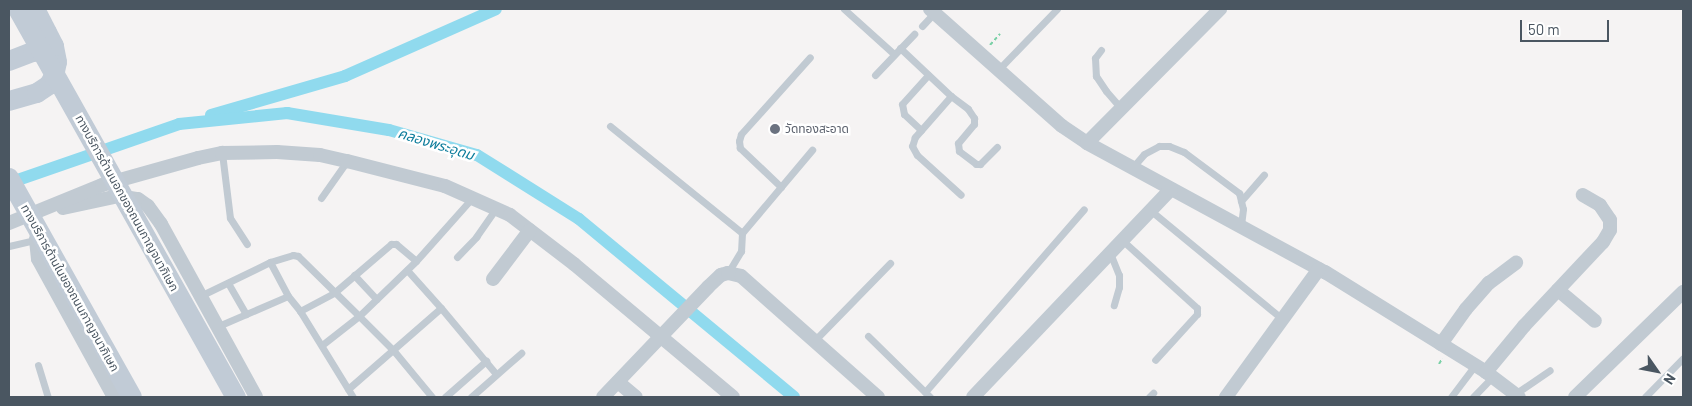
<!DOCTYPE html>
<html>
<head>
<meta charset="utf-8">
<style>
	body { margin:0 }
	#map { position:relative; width:1692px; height:406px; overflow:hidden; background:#f5f3f3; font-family:Barlow,"Noto Sans Thai",sans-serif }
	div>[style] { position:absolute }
	.canal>* { height:12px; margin:-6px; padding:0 6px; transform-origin:6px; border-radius:6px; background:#90daee }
	.path>* { height:2px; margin-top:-1px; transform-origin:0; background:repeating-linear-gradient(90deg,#7ad0a6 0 4px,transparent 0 6.5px) }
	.service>* { height:7px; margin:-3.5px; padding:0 3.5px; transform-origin:3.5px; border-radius:3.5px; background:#c1cad2 }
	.minor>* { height:14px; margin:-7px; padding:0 7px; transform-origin:7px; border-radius:7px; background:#c1cad2 }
	.secondary>* { height:20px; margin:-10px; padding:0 10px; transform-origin:10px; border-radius:10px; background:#c1cbd6 }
	.secondary-bridge>* { height:20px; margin:-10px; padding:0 10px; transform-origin:10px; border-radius:10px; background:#c1cbd6 }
	.dots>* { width:14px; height:14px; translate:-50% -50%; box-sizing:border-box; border:2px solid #fff; border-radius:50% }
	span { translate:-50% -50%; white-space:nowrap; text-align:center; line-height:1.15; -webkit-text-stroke:5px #fff; paint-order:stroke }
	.worship-label { font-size:12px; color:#5b616d }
	.left { translate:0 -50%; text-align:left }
	.street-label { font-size:12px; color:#4a5661 }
	.water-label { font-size:14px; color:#0c7c9b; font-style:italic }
	.frame { position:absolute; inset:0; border:10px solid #4a5661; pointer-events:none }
	.north { position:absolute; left:1632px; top:346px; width:50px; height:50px; -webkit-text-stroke:4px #fff; paint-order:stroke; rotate:123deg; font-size:14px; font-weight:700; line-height:20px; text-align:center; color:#4a5661 }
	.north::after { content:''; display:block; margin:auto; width:18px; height:22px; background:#4a5661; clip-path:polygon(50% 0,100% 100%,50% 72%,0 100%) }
	.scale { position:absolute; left:1520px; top:20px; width:89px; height:22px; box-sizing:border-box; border:2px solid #4a5661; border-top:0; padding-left:6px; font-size:15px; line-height:18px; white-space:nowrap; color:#4a5661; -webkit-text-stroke:4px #fff; paint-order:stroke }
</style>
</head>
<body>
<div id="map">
	<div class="canal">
		<i style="left:211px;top:115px;width:140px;rotate:-16.2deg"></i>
		<i style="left:345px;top:76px;width:165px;rotate:-23.9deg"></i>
		<i style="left:9px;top:183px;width:180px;rotate:-19.1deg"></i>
		<i style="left:179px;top:124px;width:109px;rotate:-5.8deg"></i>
		<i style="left:287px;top:113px;width:103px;rotate:9.5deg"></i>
		<i style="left:389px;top:130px;width:91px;rotate:15.9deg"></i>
		<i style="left:477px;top:155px;width:120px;rotate:32.1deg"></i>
		<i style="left:579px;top:219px;width:279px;rotate:39.6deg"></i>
	</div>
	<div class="path">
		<i style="left:990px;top:45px;width:15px;rotate:-48deg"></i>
		<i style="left:1439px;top:364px;width:6px;rotate:-59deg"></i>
	</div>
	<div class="service">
		<i style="left:844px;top:9px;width:67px;rotate:42deg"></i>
		<i style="left:922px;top:26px;width:18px;rotate:-47deg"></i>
		<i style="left:900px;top:48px;width:70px;rotate:43.3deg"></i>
		<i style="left:951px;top:96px;width:55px;rotate:131.3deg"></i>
		<i style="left:915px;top:137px;width:9px;rotate:108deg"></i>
		<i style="left:912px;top:146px;width:10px;rotate:61deg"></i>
		<i style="left:917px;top:155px;width:59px;rotate:42.3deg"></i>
		<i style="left:1101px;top:50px;width:10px;rotate:127deg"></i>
		<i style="left:1095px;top:58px;width:18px;rotate:87deg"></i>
		<i style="left:1096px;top:76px;width:18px;rotate:56deg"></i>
		<i style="left:1106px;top:91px;width:23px;rotate:49deg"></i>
		<i style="left:998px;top:70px;width:85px;rotate:-46deg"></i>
		<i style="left:875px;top:75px;width:57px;rotate:-46.4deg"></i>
		<i style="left:951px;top:96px;width:21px;rotate:37deg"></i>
		<i style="left:968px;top:109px;width:11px;rotate:56deg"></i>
		<i style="left:974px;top:118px;width:6px;rotate:90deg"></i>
		<i style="left:974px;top:124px;width:25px;rotate:130deg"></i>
		<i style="left:958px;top:143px;width:8px;rotate:83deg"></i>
		<i style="left:959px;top:151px;width:21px;rotate:37deg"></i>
		<i style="left:976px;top:164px;width:4px"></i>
		<i style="left:980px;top:164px;width:24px;rotate:-45deg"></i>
		<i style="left:610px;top:126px;width:170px;rotate:39deg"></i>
		<i style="left:742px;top:233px;width:18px;rotate:93deg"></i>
		<i style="left:741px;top:251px;width:26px;rotate:121deg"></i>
		<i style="left:921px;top:130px;width:23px;rotate:-137deg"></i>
		<i style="left:904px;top:114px;width:10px;rotate:-101deg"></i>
		<i style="left:902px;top:104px;width:39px;rotate:-48deg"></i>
		<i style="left:222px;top:153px;width:65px;rotate:83deg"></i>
		<i style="left:230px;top:218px;width:31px;rotate:57deg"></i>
		<i style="left:1132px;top:168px;width:18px;rotate:-49deg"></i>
		<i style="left:1144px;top:154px;width:17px;rotate:-28deg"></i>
		<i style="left:1159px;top:146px;width:10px"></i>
		<i style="left:1169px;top:146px;width:16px;rotate:22deg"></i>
		<i style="left:1184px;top:152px;width:69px;rotate:36.7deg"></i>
		<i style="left:1239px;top:193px;width:16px;rotate:76deg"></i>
		<i style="left:1243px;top:209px;width:17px;rotate:97deg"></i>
		<i style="left:781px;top:187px;width:57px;rotate:-136.4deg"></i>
		<i style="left:740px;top:148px;width:7px;rotate:-98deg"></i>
		<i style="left:739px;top:141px;width:7px;rotate:-74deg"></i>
		<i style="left:741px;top:134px;width:103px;rotate:-48.1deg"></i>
		<i style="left:321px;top:198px;width:45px;rotate:-54.9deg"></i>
		<i style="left:1241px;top:201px;width:35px;rotate:-49deg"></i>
		<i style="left:1150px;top:210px;width:171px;rotate:39.5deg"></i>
		<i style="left:742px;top:233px;width:109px;rotate:-49.9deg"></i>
		<i style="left:1122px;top:240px;width:101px;rotate:42.2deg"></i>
		<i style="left:1197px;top:308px;width:6px;rotate:90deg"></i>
		<i style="left:1197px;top:314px;width:62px;rotate:132.4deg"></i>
		<i style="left:9px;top:246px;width:28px;rotate:-13deg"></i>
		<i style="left:1110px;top:253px;width:24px;rotate:68deg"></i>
		<i style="left:1119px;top:275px;width:12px;rotate:90deg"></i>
		<i style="left:1119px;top:287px;width:19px;rotate:106deg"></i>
		<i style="left:457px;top:257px;width:28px;rotate:-46deg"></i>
		<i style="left:476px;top:237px;width:35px;rotate:-55deg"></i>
		<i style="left:270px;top:262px;width:38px;rotate:62deg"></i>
		<i style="left:288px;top:296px;width:19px;rotate:51deg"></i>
		<i style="left:300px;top:311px;width:101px;rotate:58.4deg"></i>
		<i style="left:407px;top:270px;width:51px;rotate:48.2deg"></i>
		<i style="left:354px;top:275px;width:33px;rotate:47deg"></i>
		<i style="left:228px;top:283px;width:36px;rotate:60deg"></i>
		<i style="left:200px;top:296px;width:78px;rotate:-25.9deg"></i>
		<i style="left:270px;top:262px;width:24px;rotate:-17deg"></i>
		<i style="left:293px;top:255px;width:5px;rotate:11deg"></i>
		<i style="left:298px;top:256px;width:86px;rotate:44.5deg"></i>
		<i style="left:359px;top:316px;width:47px;rotate:141.9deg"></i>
		<i style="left:300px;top:311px;width:40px;rotate:-28deg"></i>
		<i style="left:335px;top:292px;width:74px;rotate:-40.6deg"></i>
		<i style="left:391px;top:244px;width:5px"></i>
		<i style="left:396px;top:244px;width:26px;rotate:40deg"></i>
		<i style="left:216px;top:327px;width:78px;rotate:-23.3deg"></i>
		<i style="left:868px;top:336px;width:87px;rotate:44.5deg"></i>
		<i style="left:814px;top:341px;width:109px;rotate:-45.7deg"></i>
		<i style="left:38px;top:365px;width:34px;rotate:73deg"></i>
		<i style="left:348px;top:389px;width:123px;rotate:-41.1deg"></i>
		<i style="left:441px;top:308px;width:86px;rotate:50.2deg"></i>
		<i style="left:925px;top:392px;width:242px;rotate:-49deg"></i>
		<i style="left:1515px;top:394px;width:42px;rotate:-34.4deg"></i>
		<i style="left:432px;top:397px;width:60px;rotate:-129.6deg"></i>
		<i style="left:394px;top:351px;width:49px;rotate:-135deg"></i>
		<i style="left:359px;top:316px;width:79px;rotate:-44deg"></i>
		<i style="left:416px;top:261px;width:86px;rotate:-48.3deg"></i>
		<i style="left:445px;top:397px;width:55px;rotate:-41.3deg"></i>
		<i style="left:471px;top:397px;width:67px;rotate:-41.3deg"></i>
		<i style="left:1149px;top:397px;width:6px;rotate:-45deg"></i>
		<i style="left:1451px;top:397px;width:40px;rotate:-53deg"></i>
		<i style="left:1473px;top:397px;width:28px;rotate:-46deg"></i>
		<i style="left:1645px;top:397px;width:54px;rotate:-45.7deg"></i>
	</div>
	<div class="minor">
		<i style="left:930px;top:9px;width:176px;rotate:41.6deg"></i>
		<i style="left:1062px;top:126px;width:30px;rotate:34deg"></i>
		<i style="left:1087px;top:143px;width:271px;rotate:28.5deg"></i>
		<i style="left:1325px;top:272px;width:190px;rotate:31.8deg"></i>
		<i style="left:1486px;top:372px;width:41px;rotate:37.1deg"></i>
		<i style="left:1087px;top:143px;width:189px;rotate:-45.2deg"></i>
		<i style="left:63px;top:208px;width:56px;rotate:-12.3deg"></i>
		<i style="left:118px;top:196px;width:20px;rotate:9deg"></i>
		<i style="left:138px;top:199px;width:12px;rotate:35deg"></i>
		<i style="left:148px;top:206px;width:22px;rotate:54deg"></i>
		<i style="left:161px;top:224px;width:197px;rotate:61.2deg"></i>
		<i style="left:9px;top:223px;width:100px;rotate:-22.2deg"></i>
		<i style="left:102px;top:185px;width:100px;rotate:-15.7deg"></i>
		<i style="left:198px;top:158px;width:25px;rotate:-12deg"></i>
		<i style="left:222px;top:153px;width:55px;rotate:-1deg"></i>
		<i style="left:277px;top:152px;width:43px;rotate:4deg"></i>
		<i style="left:320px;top:155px;width:28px;rotate:13deg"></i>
		<i style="left:347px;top:161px;width:101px;rotate:14.3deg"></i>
		<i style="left:445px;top:186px;width:71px;rotate:24deg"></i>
		<i style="left:510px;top:215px;width:81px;rotate:37.4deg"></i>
		<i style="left:574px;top:264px;width:207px;rotate:39.9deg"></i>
		<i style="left:38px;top:228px;width:12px;rotate:99deg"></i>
		<i style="left:36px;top:240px;width:19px;rotate:84deg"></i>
		<i style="left:38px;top:259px;width:158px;rotate:61.2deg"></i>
		<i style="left:493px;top:279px;width:61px;rotate:-52.9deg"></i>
		<i style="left:1558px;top:290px;width:48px;rotate:40deg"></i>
		<i style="left:1441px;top:344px;width:43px;rotate:-54.5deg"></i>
		<i style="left:1466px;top:309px;width:35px;rotate:-49deg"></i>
		<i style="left:1489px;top:283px;width:34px;rotate:-37deg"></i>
		<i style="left:1486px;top:372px;width:60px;rotate:-50.4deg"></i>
		<i style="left:1524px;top:326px;width:115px;rotate:-46.8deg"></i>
		<i style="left:1603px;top:242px;width:14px;rotate:-60deg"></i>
		<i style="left:1610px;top:230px;width:10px;rotate:-90deg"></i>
		<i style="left:1610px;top:220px;width:18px;rotate:-124deg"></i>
		<i style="left:1600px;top:205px;width:20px;rotate:-150deg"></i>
		<i style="left:618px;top:382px;width:23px;rotate:40deg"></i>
		<i style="left:603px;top:397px;width:152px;rotate:-46.3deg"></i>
		<i style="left:708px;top:287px;width:18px;rotate:-43deg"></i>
		<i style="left:721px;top:275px;width:7px;rotate:-16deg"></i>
		<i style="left:728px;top:273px;width:13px;rotate:13deg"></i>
		<i style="left:741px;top:276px;width:183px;rotate:41.5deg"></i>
		<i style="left:973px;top:397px;width:287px;rotate:-46.4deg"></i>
		<i style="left:1226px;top:397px;width:158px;rotate:-54deg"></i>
		<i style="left:1575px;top:397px;width:151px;rotate:-44.2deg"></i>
	</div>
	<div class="secondary">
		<i style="left:9px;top:61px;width:26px;rotate:-21deg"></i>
		<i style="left:33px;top:52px;width:24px;rotate:-54deg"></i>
		<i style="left:9px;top:101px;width:29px;rotate:-16deg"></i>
		<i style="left:37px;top:93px;width:14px;rotate:-34deg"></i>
		<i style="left:49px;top:85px;width:10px;rotate:-61deg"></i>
		<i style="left:54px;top:76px;width:14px;rotate:-78deg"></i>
		<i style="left:57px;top:62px;width:16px;rotate:-101deg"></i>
		<i style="left:54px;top:46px;width:42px;rotate:-117.2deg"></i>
	</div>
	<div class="secondary-bridge">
		<i style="left:18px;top:9px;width:445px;rotate:60.7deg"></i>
		<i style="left:9px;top:178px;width:251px;rotate:60.7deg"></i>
	</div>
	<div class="dots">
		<i style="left:775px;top:129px;background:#6b7280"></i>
	</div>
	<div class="worship-label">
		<span class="left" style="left:785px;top:129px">วัดทองสะอาด</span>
	</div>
	<div class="street-label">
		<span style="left:127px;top:203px;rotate:61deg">ทางบริการด้านนอกของถนนกาญจนาภิเษก</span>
		<span style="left:70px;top:288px;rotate:61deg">ทางบริการด้านในของถนนกาญจนาภิเษก</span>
	</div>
	<div class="water-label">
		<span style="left:436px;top:144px;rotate:17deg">คลองพระอุดม</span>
	</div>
	<div class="frame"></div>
	<div class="north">N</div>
	<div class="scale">50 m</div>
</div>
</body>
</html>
